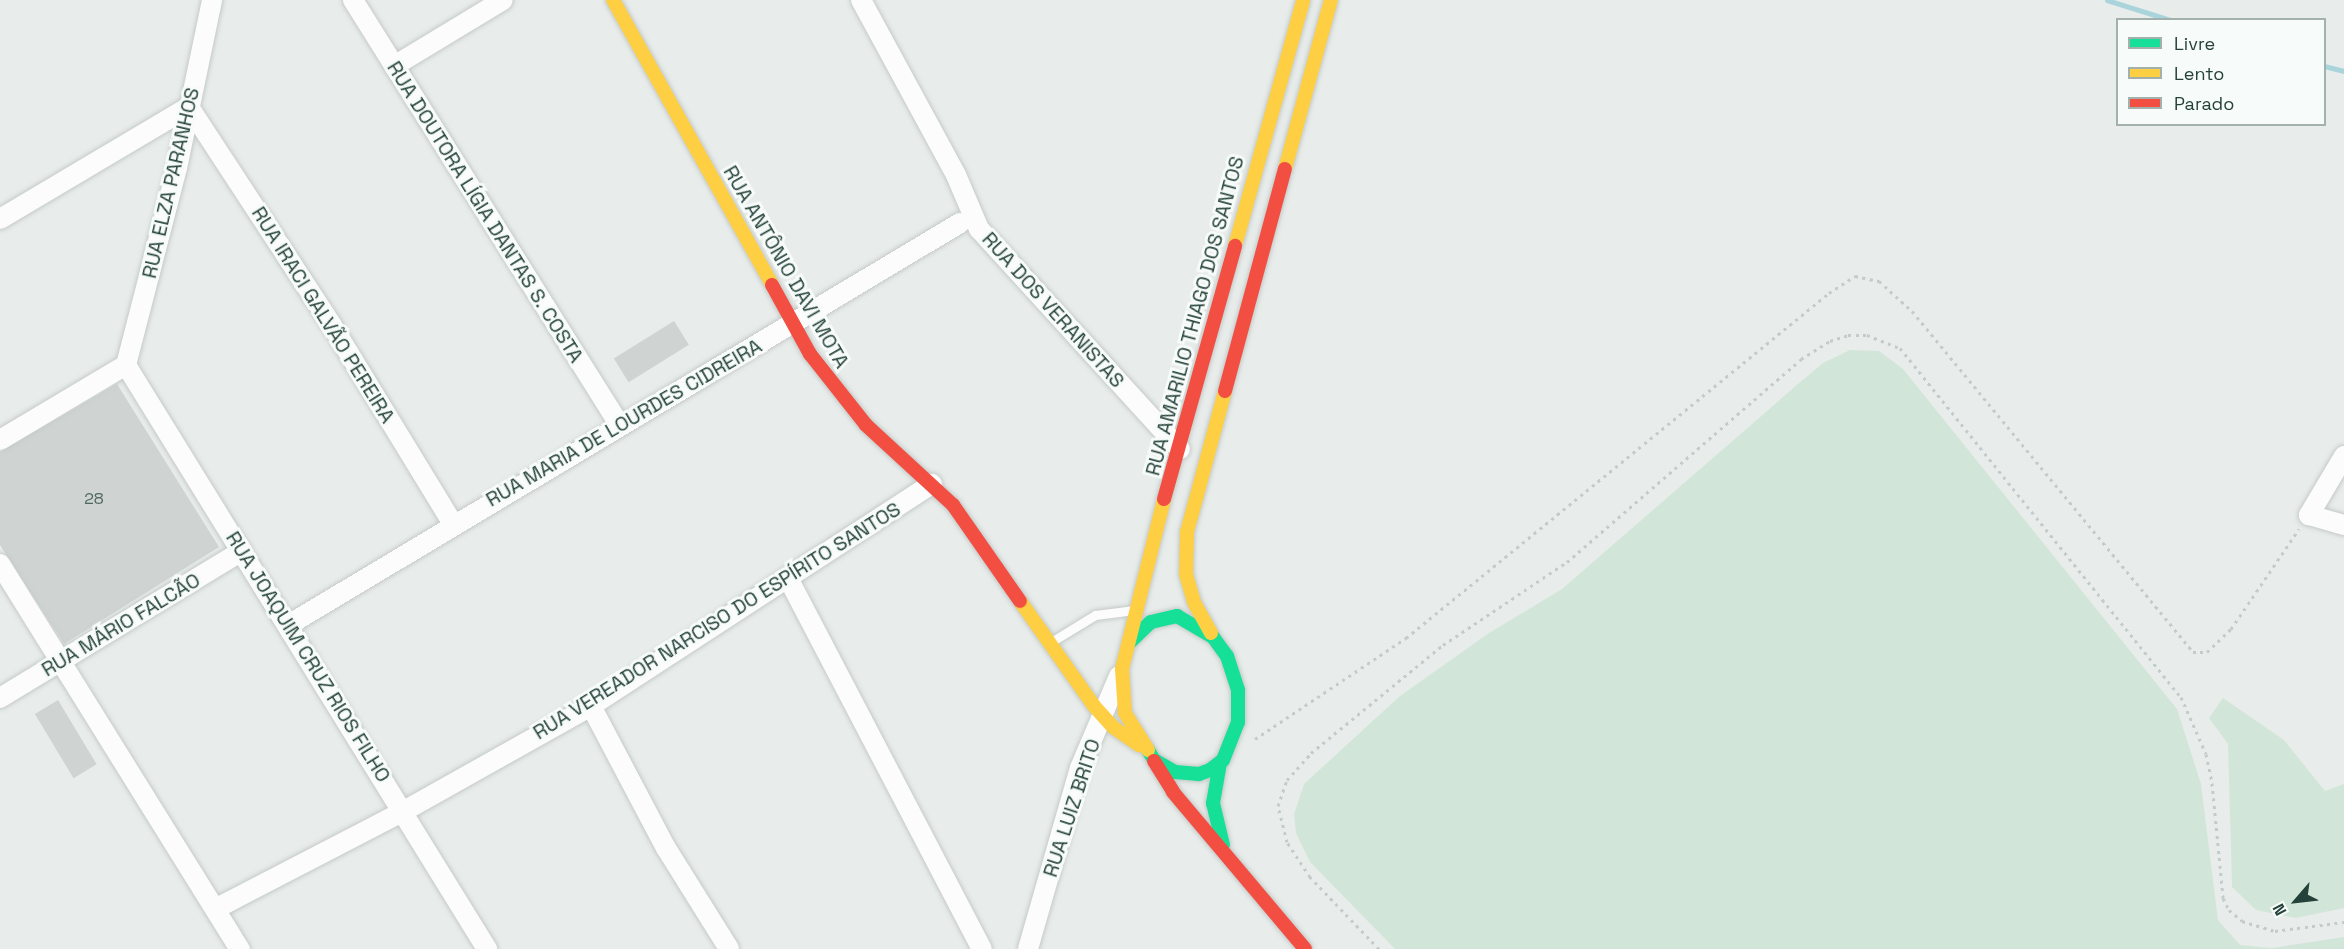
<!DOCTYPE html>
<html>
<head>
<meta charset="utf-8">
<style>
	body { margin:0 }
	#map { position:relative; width:2344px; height:949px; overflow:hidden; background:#e8edeb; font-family:"Space Grotesk",sans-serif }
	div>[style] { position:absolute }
	.green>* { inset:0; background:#d1e6d8 }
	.stream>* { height:5px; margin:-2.5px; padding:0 2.5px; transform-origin:2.5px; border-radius:2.5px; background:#a9d4db }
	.building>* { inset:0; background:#cfd4d2; transform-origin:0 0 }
	.path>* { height:3px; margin-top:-1.5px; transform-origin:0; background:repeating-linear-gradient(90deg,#c3ccca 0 3px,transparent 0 7.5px) }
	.roads { filter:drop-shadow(0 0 2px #c5cac8) drop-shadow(0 0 2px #c5cac8) }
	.lane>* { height:9px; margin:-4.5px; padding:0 4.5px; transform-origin:4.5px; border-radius:4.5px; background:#fcfcfc }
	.street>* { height:20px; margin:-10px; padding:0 10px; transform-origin:10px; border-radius:10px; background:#fcfcfc }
	.fast>* { height:14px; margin:-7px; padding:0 7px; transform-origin:7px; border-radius:7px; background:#16e098 }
	.slow>* { height:14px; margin:-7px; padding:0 7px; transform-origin:7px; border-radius:7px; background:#ffcf43 }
	.jam>* { height:14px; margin:-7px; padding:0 7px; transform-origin:7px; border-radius:7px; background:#f24e42 }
	span { translate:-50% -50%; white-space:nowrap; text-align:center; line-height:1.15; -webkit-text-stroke:6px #f7fbf9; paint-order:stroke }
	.number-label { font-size:16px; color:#506761 }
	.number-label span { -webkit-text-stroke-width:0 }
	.street-label { font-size:20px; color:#24423a }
	.legend { position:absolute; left:2116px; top:18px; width:210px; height:108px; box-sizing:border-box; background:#f7fbf9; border:2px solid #a3b1ad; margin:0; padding:8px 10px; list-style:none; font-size:18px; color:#24423a }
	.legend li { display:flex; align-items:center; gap:12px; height:30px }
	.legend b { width:30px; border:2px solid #a3b1ad }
	.north { position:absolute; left:2266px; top:871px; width:60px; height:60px; -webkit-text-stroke:4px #f7fbf9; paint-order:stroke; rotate:242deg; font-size:16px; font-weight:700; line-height:24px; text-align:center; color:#24423a }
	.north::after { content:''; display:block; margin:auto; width:21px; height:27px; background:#24423a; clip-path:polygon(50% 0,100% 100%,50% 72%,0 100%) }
</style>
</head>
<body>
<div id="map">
	<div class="green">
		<i style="clip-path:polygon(1850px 350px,1879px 351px,1903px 369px,2177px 709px,2201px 784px,2218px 920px,2240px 945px,2272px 948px,2344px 937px,2344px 949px,1395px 949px,1310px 862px,1296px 833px,1294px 814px,1304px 784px,1400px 696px,1489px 633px,1562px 589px,1798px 384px,1823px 363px)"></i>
		<i style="clip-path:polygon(2223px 698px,2284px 740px,2325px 791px,2344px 784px,2344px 908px,2296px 918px,2256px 910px,2232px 887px,2228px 744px,2209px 718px)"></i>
	</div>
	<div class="stream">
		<i style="left:2107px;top:0;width:66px;rotate:17.6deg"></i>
		<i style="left:2324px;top:66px;width:21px;rotate:14deg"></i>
	</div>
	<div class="building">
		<i style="left:674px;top:321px;width:28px;height:71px;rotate:58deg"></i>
		<i style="clip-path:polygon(117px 384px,219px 547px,64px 644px,0 545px,0 452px)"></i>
		<i style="left:58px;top:700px;width:75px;height:27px;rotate:59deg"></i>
	</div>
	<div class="path">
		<i style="left:1255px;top:739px;width:182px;rotate:-33.8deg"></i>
		<i style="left:1406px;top:638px;width:546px;rotate:-39.2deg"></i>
		<i style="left:1829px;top:293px;width:31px;rotate:-33deg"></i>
		<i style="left:1855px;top:276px;width:25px;rotate:12deg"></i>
		<i style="left:1879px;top:281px;width:45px;rotate:42.3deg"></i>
		<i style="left:1912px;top:311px;width:442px;rotate:50.5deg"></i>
		<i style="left:2193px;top:652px;width:14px"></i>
		<i style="left:2207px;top:652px;width:33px;rotate:-44deg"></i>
		<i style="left:2231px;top:629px;width:121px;rotate:-55.8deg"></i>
		<i style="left:1379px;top:949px;width:100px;rotate:-133.8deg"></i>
		<i style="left:1310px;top:877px;width:42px;rotate:-123.3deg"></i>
		<i style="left:1287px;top:842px;width:37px;rotate:-104deg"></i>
		<i style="left:1278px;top:806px;width:28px;rotate:-71deg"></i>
		<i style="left:1287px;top:780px;width:36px;rotate:-48deg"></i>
		<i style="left:1311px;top:753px;width:171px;rotate:-39.3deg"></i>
		<i style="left:1443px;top:645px;width:149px;rotate:-33.8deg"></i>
		<i style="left:1567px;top:562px;width:310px;rotate:-40.9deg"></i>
		<i style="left:1801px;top:359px;width:34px;rotate:-32deg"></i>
		<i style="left:1830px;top:341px;width:19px;rotate:-18deg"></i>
		<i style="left:1848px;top:335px;width:19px"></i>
		<i style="left:1867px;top:335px;width:35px;rotate:22deg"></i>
		<i style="left:1900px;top:348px;width:448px;rotate:51.2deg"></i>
		<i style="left:2181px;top:697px;width:62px;rotate:66.3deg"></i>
		<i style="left:2206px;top:754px;width:30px;rotate:78deg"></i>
		<i style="left:2212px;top:783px;width:116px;rotate:84.5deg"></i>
		<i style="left:2223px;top:898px;width:13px;rotate:63deg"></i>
		<i style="left:2229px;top:910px;width:17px;rotate:40deg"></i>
		<i style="left:2242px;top:921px;width:34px;rotate:17deg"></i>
		<i style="left:2275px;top:931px;width:70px;rotate:-7.4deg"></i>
	</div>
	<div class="roads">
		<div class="lane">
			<i style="left:1051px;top:642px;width:52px;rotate:-31.5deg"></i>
			<i style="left:1095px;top:615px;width:40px;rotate:-7.1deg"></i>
		</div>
		<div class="street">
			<i style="left:353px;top:0;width:501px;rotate:57.9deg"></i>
			<i style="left:861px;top:0;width:199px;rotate:61.5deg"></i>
			<i style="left:956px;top:175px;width:59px;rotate:66.9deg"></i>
			<i style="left:979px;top:229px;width:298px;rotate:47.6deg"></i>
			<i style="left:394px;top:66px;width:127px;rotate:-31.2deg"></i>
			<i style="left:0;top:219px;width:220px;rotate:-30.7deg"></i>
			<i style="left:189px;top:107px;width:259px;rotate:56.8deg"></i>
			<i style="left:331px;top:324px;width:234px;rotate:58.6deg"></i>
			<i style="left:126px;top:365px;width:687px;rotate:58.28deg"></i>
			<i style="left:126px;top:365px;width:203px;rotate:-75.5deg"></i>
			<i style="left:177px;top:168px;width:172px;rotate:-78.2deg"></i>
			<i style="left:0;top:440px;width:147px;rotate:-30.8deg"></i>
			<i style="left:2344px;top:456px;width:69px;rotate:120.7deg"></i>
			<i style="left:2309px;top:515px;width:36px;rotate:16deg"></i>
			<i style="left:0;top:564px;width:454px;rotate:58.1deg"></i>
			<i style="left:789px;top:580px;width:416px;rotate:62.4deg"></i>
			<i style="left:290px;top:624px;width:781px;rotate:-30.9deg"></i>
			<i style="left:0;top:698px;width:283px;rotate:-31.3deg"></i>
			<i style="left:591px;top:706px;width:161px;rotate:62.2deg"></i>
			<i style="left:666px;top:848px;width:119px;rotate:58deg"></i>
			<i style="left:215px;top:909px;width:213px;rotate:-27.4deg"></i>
			<i style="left:404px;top:811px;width:214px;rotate:-29.3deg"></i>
			<i style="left:591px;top:706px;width:407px;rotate:-33.1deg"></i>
			<i style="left:1028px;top:949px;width:188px;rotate:-74deg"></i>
			<i style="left:1080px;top:768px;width:100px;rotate:-67deg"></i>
		</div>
		<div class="fast">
			<i style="left:1129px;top:643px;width:30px;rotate:-44deg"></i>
			<i style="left:1151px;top:622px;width:27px;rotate:-13deg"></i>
			<i style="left:1177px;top:616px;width:42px;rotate:30.3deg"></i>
			<i style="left:1213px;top:637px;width:24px;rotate:54deg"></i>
			<i style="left:1227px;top:656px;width:36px;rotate:72deg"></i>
			<i style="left:1238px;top:690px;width:32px;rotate:90deg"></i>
			<i style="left:1238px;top:722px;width:41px;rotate:111.5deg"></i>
			<i style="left:1223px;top:760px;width:16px;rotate:142deg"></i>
			<i style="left:1210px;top:770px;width:12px;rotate:160deg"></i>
			<i style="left:1199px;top:774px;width:24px;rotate:-175deg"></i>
			<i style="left:1175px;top:772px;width:24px;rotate:-150deg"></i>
			<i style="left:1154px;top:760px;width:12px;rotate:-121deg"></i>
			<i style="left:1220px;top:763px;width:41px;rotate:99.9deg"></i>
			<i style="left:1213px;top:803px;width:43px;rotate:76.6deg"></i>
		</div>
		<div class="slow">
			<i style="left:613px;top:0;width:326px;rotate:60.8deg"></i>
			<i style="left:1285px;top:169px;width:175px;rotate:-74.8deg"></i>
			<i style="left:1235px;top:246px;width:255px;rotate:-74.5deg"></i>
			<i style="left:1020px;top:601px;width:128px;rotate:54.8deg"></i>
			<i style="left:1094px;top:706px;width:28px;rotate:48deg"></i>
			<i style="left:1113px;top:727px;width:32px;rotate:35deg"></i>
			<i style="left:1211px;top:633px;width:35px;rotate:-119deg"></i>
			<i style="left:1194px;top:602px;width:29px;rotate:-106deg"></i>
			<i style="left:1186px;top:574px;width:42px;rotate:-88.6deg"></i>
			<i style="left:1187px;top:532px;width:146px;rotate:-74.9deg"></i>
			<i style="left:1148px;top:750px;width:44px;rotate:-121.9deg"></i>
			<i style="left:1125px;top:713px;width:44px;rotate:-93.9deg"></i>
			<i style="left:1122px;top:669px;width:175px;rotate:-76.1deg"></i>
		</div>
		<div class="jam">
			<i style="left:772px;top:285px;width:79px;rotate:61.2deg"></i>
			<i style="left:810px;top:354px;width:90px;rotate:51.7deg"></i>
			<i style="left:866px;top:425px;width:118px;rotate:42.6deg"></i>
			<i style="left:953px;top:505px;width:117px;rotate:55.1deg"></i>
			<i style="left:1225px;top:391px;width:230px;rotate:-74.9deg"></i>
			<i style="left:1164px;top:499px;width:263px;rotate:-74.3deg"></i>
			<i style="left:1154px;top:761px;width:36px;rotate:58deg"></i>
			<i style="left:1173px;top:792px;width:205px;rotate:49.9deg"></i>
		</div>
	</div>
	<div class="number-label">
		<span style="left:94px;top:499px">28</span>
	</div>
	<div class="street-label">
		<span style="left:171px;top:183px;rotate:-77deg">RUA ELZA PARANHOS</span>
		<span style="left:485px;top:212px;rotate:58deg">RUA DOUTORA LÍGIA DANTAS S. COSTA</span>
		<span style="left:786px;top:267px;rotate:60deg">RUA ANTÔNIO DAVI MOTA</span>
		<span style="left:1053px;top:310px;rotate:48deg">RUA DOS VERANISTAS</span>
		<span style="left:323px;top:315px;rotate:58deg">RUA IRACI GALVÃO PEREIRA</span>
		<span style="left:1195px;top:316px;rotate:-75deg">RUA AMARILIO THIAGO DOS SANTOS</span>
		<span style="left:624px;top:423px;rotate:-30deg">RUA MARIA DE LOURDES CIDREIRA</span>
		<span style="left:717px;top:621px;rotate:-32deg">RUA VEREADOR NARCISO DO ESPÍRITO SANTOS</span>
		<span style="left:121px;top:625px;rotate:-31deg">RUA MÁRIO FALCÃO</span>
		<span style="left:308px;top:657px;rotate:58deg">RUA JOAQUIM CRUZ RIOS FILHO</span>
		<span style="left:1072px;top:808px;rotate:-72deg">RUA LUIZ BRITO</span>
	</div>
	<ul class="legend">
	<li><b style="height:8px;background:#16e098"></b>Livre</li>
	<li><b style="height:8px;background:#ffcf43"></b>Lento</li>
	<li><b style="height:8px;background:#f24e42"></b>Parado</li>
	</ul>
	<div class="north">N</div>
</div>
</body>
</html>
